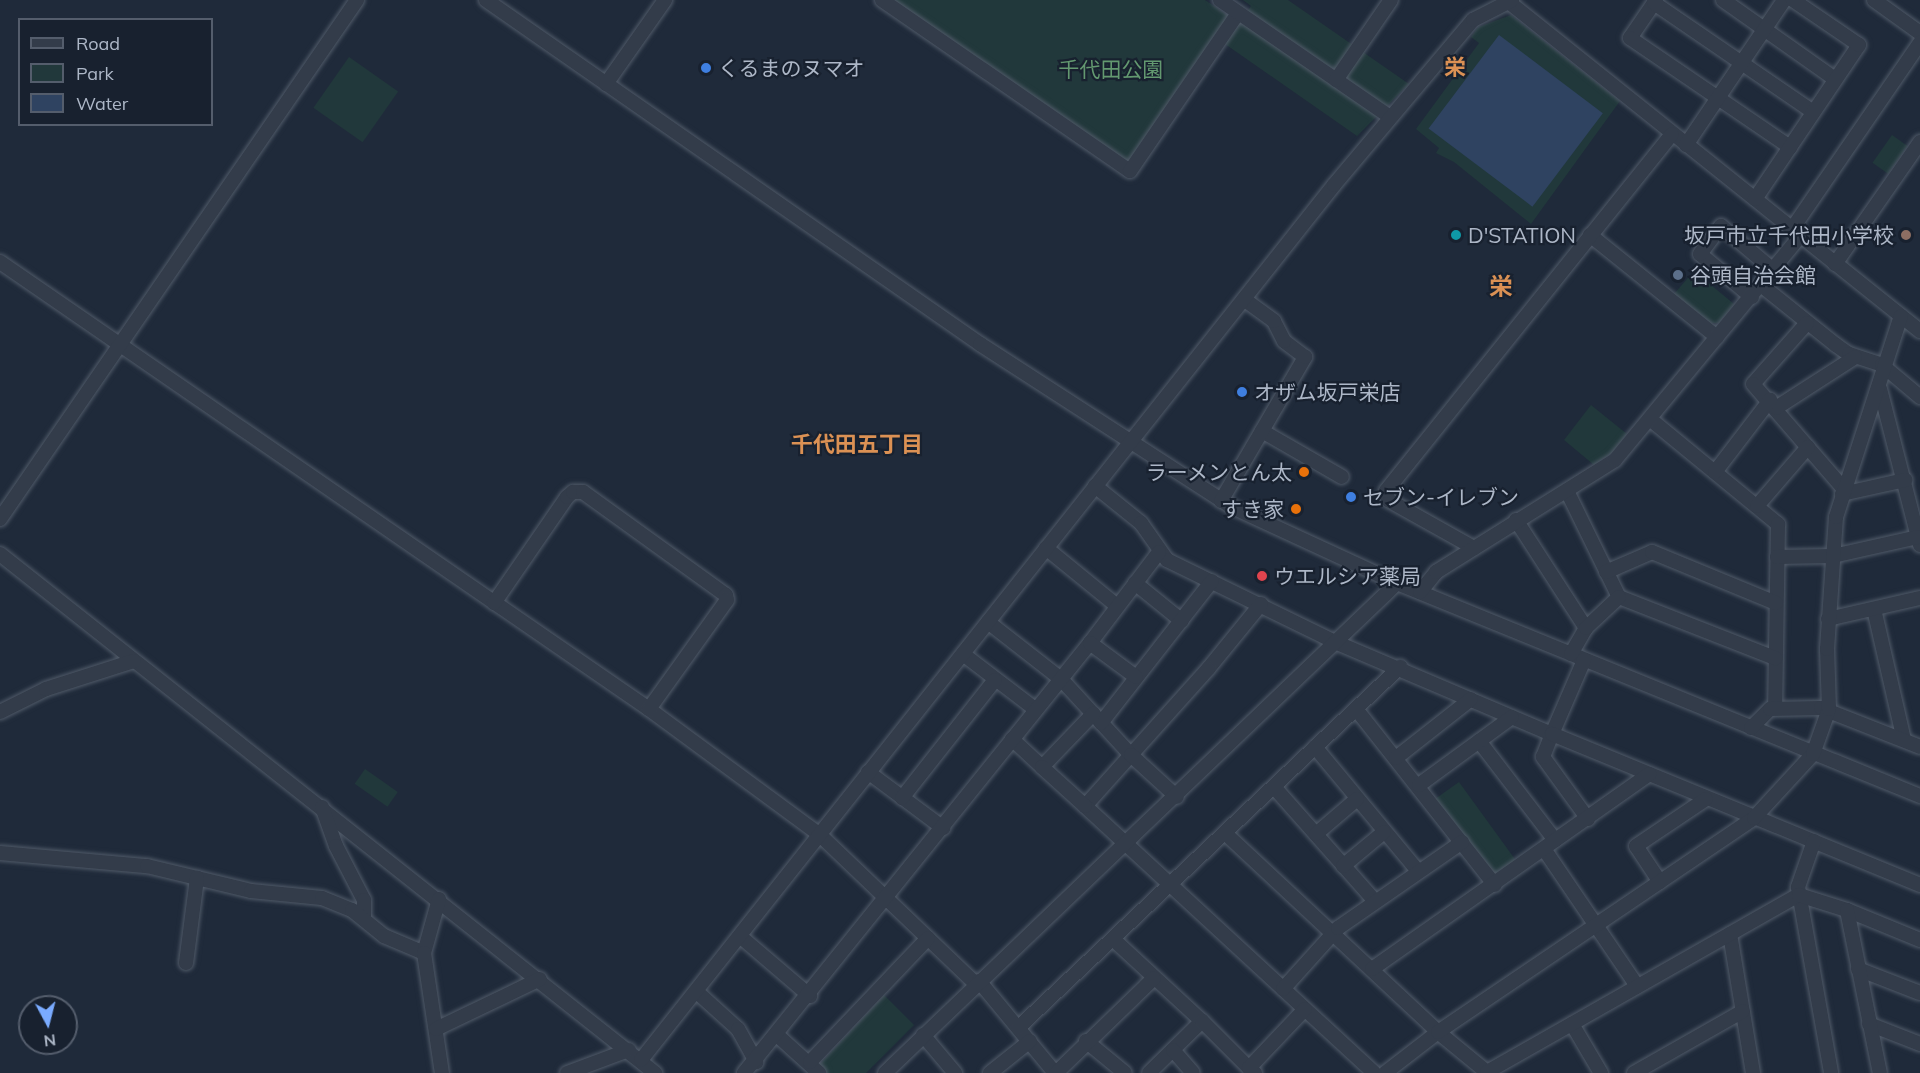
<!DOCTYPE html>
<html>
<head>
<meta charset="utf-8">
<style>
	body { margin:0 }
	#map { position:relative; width:1920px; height:1073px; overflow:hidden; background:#1f2a3a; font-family:Mulish,"Noto Sans JP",sans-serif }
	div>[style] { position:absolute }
	.green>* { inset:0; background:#21383b; transform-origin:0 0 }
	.water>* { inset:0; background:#2f4361; transform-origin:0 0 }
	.roads { filter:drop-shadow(0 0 2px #505a68) drop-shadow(0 0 2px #505a68) }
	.minor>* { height:14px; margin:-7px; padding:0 7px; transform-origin:7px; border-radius:7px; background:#333c4a }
	.dots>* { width:16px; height:16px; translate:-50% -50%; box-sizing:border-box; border:3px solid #18212f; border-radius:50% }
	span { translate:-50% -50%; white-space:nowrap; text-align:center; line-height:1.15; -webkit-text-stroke:4.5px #18212f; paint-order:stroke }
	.poi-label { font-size:21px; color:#adb7c7 }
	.left { translate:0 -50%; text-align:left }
	.right { translate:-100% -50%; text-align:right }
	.park-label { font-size:21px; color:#639970 }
	.neighbourhood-label { font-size:22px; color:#db9154; font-weight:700 }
	.quarter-label { font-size:24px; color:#db9154; font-weight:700 }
	.legend { position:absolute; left:18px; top:18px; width:195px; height:108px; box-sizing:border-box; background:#18212f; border:2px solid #545d6c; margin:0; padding:8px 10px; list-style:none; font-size:18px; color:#adb7c7 }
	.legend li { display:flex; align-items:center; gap:12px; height:30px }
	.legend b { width:30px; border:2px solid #545d6c }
	.north { position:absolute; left:18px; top:995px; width:60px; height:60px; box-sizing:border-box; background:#18212f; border:2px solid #545d6c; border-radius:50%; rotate:173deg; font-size:16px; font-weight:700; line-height:24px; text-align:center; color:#adb7c7 }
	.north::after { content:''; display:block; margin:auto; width:21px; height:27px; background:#7aabff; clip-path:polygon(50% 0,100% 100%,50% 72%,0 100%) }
</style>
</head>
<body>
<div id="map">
	<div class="green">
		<i style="clip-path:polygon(892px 0,1205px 0,1229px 16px,1130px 165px)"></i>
		<i style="clip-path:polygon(1243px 0,1288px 0,1409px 84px,1357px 136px,1225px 44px,1251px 6px)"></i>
		<i style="clip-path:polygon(1511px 15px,1620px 101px,1531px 224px,1454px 162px,1436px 153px,1439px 148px,1416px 129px,1479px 43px,1471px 37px,1478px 27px)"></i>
		<i style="left:349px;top:57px;width:60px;height:62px;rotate:35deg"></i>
		<i style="left:1892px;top:135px;width:19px;height:34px;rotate:35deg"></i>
		<i style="clip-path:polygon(1694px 271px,1734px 304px,1719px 323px,1711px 323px,1674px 294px)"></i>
		<i style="clip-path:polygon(1591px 405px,1627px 434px,1613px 452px,1594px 465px,1564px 440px)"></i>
		<i style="left:365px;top:769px;width:40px;height:18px;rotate:35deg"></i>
		<i style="clip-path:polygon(1459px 782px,1517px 862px,1498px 875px,1492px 875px,1435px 799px)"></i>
		<i style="clip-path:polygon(884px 995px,914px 1025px,866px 1073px,823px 1073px,817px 1067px)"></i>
	</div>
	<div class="water">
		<i style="left:1499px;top:35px;width:130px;height:117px;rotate:37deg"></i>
	</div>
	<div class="roads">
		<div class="minor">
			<i style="left:486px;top:0;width:602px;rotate:34.85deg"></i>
			<i style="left:980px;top:344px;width:298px;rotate:32.9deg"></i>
			<i style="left:1230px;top:506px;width:184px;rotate:24.8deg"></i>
			<i style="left:1397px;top:583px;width:565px;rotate:22.16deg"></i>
			<i style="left:882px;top:0;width:301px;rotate:34.6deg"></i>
			<i style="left:1130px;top:171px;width:191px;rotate:-55.6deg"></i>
			<i style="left:1220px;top:0;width:206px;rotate:34.5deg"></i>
			<i style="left:1656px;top:0;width:46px;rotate:124.4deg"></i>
			<i style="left:1630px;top:38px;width:194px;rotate:34.3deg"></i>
			<i style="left:1723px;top:0;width:137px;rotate:35.2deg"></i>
			<i style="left:1874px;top:0;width:57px;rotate:35.7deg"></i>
			<i style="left:1510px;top:3px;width:525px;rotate:38.66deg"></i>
			<i style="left:1654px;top:3px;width:193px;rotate:34.4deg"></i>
			<i style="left:1336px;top:80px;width:97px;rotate:-55.5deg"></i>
			<i style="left:606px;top:84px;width:103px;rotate:-54.9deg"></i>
			<i style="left:1686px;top:145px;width:175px;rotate:-55.9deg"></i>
			<i style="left:1755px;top:199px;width:186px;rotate:-56deg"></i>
			<i style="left:1859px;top:45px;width:80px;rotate:-145.7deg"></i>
			<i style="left:1792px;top:229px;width:226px;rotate:-55.5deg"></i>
			<i style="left:1590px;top:235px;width:163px;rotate:38.8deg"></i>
			<i style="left:0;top:262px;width:788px;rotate:34.56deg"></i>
			<i style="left:649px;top:709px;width:212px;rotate:36.4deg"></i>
			<i style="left:820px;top:835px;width:216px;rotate:43.7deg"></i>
			<i style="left:1835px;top:264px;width:149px;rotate:-55.1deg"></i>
			<i style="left:1761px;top:285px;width:96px;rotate:38.7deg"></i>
			<i style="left:1836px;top:345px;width:16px;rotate:35deg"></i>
			<i style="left:1849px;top:354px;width:35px;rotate:18deg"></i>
			<i style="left:1882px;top:365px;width:50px;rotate:40.1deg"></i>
			<i style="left:1752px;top:297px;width:67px;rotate:-140.4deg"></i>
			<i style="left:1700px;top:254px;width:35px;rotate:-53deg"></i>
			<i style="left:1721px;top:226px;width:68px;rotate:40.2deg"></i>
			<i style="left:1807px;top:323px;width:81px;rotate:131.5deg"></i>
			<i style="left:1753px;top:384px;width:138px;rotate:49.1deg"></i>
			<i style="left:1880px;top:389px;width:161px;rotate:75.6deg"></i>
			<i style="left:1776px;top:408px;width:94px;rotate:-32.8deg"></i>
			<i style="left:1650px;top:419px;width:166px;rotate:39.4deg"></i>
			<i style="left:1778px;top:524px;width:184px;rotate:90.9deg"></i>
			<i style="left:1262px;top:431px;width:92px;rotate:29.9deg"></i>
			<i style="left:1715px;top:472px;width:91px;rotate:-52.6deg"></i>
			<i style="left:1095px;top:486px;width:59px;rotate:38.8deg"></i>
			<i style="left:1141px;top:523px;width:45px;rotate:54.9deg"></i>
			<i style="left:1167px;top:560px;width:187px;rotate:26deg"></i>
			<i style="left:1335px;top:642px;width:236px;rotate:23deg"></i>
			<i style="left:1552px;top:734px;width:81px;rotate:-66.6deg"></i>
			<i style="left:1567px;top:491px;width:118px;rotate:63.9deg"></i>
			<i style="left:1619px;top:597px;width:168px;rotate:21.4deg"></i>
			<i style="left:1842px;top:494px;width:65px;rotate:-12.5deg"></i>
			<i style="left:1221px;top:501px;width:167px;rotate:-59.7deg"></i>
			<i style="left:1305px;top:357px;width:26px;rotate:-143deg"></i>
			<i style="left:1284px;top:341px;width:22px;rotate:-117deg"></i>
			<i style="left:1274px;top:321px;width:37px;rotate:-144deg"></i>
			<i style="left:1757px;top:506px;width:78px;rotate:-49.2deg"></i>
			<i style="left:0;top:519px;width:630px;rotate:-55.48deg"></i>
			<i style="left:1516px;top:520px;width:129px;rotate:57.1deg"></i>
			<i style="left:1046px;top:548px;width:92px;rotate:39.2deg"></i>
			<i style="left:1474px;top:548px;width:98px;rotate:-150.8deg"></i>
			<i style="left:1388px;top:500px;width:9px;rotate:-103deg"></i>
			<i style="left:1386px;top:491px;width:457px;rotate:-51.3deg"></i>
			<i style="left:0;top:554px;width:836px;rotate:38.39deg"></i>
			<i style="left:1777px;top:557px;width:56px;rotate:-1deg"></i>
			<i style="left:1833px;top:556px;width:87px;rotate:-12.6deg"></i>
			<i style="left:1606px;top:572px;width:50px;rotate:-23.5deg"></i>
			<i style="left:1652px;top:552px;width:134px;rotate:22.4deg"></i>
			<i style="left:1135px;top:583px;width:60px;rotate:39deg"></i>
			<i style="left:1420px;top:592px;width:26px;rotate:-51deg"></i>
			<i style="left:1436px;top:572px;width:211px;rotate:-32deg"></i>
			<i style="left:1615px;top:460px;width:291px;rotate:-50.4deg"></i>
			<i style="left:494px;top:603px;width:129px;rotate:-55.4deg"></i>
			<i style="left:567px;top:497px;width:8px;rotate:-40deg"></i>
			<i style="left:573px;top:492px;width:10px"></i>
			<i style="left:583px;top:492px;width:176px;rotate:35.8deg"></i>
			<i style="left:726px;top:595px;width:5px;rotate:79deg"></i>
			<i style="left:727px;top:600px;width:134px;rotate:125.6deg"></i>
			<i style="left:1261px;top:604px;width:84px;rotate:129.2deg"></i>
			<i style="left:1208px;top:669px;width:184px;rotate:131.9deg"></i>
			<i style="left:1085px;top:806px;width:393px;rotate:42.7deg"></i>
			<i style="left:1874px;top:609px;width:134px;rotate:77.1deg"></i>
			<i style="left:1828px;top:619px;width:94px;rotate:-12.9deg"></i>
			<i style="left:988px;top:622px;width:93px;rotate:38deg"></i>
			<i style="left:1061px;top:679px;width:103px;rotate:47.4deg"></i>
			<i style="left:1131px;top:755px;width:62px;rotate:42.4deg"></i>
			<i style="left:1090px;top:643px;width:114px;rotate:-52.8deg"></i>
			<i style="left:963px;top:654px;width:91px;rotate:37.4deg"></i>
			<i style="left:1571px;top:654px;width:30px;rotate:-60deg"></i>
			<i style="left:1586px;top:628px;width:45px;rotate:-43.2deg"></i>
			<i style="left:1356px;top:709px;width:224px;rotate:51.7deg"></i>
			<i style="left:0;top:712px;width:51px;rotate:-26.6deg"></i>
			<i style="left:46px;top:689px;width:92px;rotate:-17.7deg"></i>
			<i style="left:1101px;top:723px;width:180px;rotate:-52deg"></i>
			<i style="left:1751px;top:728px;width:27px;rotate:-45deg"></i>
			<i style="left:1770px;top:709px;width:51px;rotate:-1.1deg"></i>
			<i style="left:1821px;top:708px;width:106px;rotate:21.5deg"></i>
			<i style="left:1012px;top:739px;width:41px;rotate:43deg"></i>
			<i style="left:1042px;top:767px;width:74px;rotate:-46.1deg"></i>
			<i style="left:1479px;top:741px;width:125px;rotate:52.5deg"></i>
			<i style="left:1315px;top:747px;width:161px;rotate:50.3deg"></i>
			<i style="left:1396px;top:758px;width:95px;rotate:-38.2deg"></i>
			<i style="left:1042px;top:767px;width:58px;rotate:42.2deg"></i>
			<i style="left:868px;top:772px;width:94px;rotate:36.7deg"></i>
			<i style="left:1419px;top:785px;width:115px;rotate:-36.2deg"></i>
			<i style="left:1274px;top:787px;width:152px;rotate:48.5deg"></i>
			<i style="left:902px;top:798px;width:150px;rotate:-51.8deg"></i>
			<i style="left:322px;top:807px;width:41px;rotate:70.3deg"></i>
			<i style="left:336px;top:846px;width:61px;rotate:62.6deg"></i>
			<i style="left:364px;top:900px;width:19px;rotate:90deg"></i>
			<i style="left:1588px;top:819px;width:77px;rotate:-126deg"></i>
			<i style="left:1543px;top:757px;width:25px;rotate:-69deg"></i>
			<i style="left:1552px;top:734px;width:398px;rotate:22.3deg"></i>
			<i style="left:1226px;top:834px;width:290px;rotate:43deg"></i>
			<i style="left:1438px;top:1032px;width:65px;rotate:39.4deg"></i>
			<i style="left:1316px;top:834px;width:54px;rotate:-40.5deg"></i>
			<i style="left:1814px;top:841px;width:49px;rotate:109.2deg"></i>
			<i style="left:1798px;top:887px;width:189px;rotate:79.9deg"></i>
			<i style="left:1544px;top:849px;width:166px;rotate:55.8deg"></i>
			<i style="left:0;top:853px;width:148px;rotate:5.1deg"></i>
			<i style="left:147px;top:866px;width:107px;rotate:13.5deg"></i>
			<i style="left:251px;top:891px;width:71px;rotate:5.6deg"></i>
			<i style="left:322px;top:898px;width:32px;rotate:22deg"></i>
			<i style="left:352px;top:910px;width:41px;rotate:39.1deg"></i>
			<i style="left:384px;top:936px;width:43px;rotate:23deg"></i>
			<i style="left:1343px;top:866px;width:53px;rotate:-39.7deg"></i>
			<i style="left:1660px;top:882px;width:43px;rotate:-123.7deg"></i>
			<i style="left:1636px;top:846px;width:84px;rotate:-33.9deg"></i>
			<i style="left:439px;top:899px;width:56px;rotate:105.5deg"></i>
			<i style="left:424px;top:953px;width:121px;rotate:81.5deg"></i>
			<i style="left:1847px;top:910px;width:79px;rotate:22.3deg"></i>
			<i style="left:1730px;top:934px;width:141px;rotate:80.6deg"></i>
			<i style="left:741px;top:937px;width:91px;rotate:40.5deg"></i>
			<i style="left:1113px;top:939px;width:121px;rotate:42.7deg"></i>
			<i style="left:1202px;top:1021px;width:74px;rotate:135.5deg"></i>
			<i style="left:186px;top:963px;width:86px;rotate:-82.6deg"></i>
			<i style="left:1372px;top:969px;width:339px;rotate:-35.1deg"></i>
			<i style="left:1858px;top:969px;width:66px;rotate:21.2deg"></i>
			<i style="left:979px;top:981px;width:119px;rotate:50.4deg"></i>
			<i style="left:1283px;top:989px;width:82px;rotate:-48deg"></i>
			<i style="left:1338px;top:928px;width:151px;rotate:-34.7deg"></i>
			<i style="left:697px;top:992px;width:55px;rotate:42.1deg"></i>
			<i style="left:738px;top:1029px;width:38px;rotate:61deg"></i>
			<i style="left:1202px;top:1021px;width:66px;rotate:45deg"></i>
			<i style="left:1572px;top:1024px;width:57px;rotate:59.4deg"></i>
			<i style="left:1869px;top:1024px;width:55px;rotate:21.4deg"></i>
			<i style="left:1018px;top:1028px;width:526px;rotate:-43.38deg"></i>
			<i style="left:436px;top:1029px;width:115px;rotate:-25.7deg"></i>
			<i style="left:777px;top:1035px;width:57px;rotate:42.1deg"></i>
			<i style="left:923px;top:1035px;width:50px;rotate:49.9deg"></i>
			<i style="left:1086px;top:1041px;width:50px;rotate:39.4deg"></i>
			<i style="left:1173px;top:1050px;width:30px;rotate:49deg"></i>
			<i style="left:641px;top:1060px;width:1116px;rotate:-51.62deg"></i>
			<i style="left:1334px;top:185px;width:216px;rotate:-49.9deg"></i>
			<i style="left:1473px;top:20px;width:44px;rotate:-27.1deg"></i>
			<i style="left:810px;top:1062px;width:171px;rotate:-46.4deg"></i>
			<i style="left:1487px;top:1072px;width:359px;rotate:-29.6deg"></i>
			<i style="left:1799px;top:895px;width:50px;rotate:17.4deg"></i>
			<i style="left:1847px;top:910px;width:166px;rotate:78.6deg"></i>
			<i style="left:567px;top:1073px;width:66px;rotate:-20.4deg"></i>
			<i style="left:744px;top:1073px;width:552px;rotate:-51.18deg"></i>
			<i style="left:1090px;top:643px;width:57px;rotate:36.5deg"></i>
			<i style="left:885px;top:1073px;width:709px;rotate:-43.74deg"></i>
			<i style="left:990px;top:1073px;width:51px;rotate:-38.7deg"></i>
			<i style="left:1056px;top:1073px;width:136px;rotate:-44.1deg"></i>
			<i style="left:1255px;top:1073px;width:8px;rotate:-140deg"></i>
			<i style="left:1249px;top:1068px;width:81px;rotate:-46.5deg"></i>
			<i style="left:1385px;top:1073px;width:67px;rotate:-37.7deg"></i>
			<i style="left:1438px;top:1032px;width:382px;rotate:-34.1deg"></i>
			<i style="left:1754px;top:818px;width:87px;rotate:-47.3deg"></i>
			<i style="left:1813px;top:754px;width:48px;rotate:-70.4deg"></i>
			<i style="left:1829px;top:709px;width:60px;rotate:-91.9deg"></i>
			<i style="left:1827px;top:649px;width:132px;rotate:-86.1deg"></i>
			<i style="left:1836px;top:517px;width:211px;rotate:-72.1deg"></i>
			<i style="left:1634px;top:1073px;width:125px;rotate:-29.6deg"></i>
		</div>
	</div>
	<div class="dots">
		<i style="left:706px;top:68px;background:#3f7fe0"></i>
		<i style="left:1456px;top:235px;background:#0f9aa8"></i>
		<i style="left:1906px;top:235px;background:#8d6e63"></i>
		<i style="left:1678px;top:275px;background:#5c6f8a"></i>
		<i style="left:1242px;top:392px;background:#3f7fe0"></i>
		<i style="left:1304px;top:472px;background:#e8710a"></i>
		<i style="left:1351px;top:497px;background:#3f7fe0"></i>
		<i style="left:1296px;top:509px;background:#e8710a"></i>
		<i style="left:1262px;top:576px;background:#e0444e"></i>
	</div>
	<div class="poi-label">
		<span class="left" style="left:718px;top:68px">くるまのヌマオ</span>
		<span class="left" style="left:1468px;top:235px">D'STATION</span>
		<span class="right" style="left:1894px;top:235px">坂戸市立千代田小学校</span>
		<span class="left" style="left:1690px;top:275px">谷頭自治会館</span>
		<span class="left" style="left:1254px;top:392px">オザム坂戸栄店</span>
		<span class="right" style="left:1292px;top:472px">ラーメンとん太</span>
		<span class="left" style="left:1363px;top:497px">セブン-イレブン</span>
		<span class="right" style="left:1284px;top:509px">すき家</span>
		<span class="left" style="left:1274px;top:576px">ウエルシア薬局</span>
	</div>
	<div class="park-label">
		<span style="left:1111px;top:69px">千代田公園</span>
	</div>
	<div class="neighbourhood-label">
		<span style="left:1455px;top:68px">栄</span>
		<span style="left:857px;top:445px">千代田五丁目</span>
	</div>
	<div class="quarter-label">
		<span style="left:1501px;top:287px">栄</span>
	</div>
	<ul class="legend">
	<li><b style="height:8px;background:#333c4a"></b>Road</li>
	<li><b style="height:16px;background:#21383b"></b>Park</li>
	<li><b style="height:16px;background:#2f4361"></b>Water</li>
	</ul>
	<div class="north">N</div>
</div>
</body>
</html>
